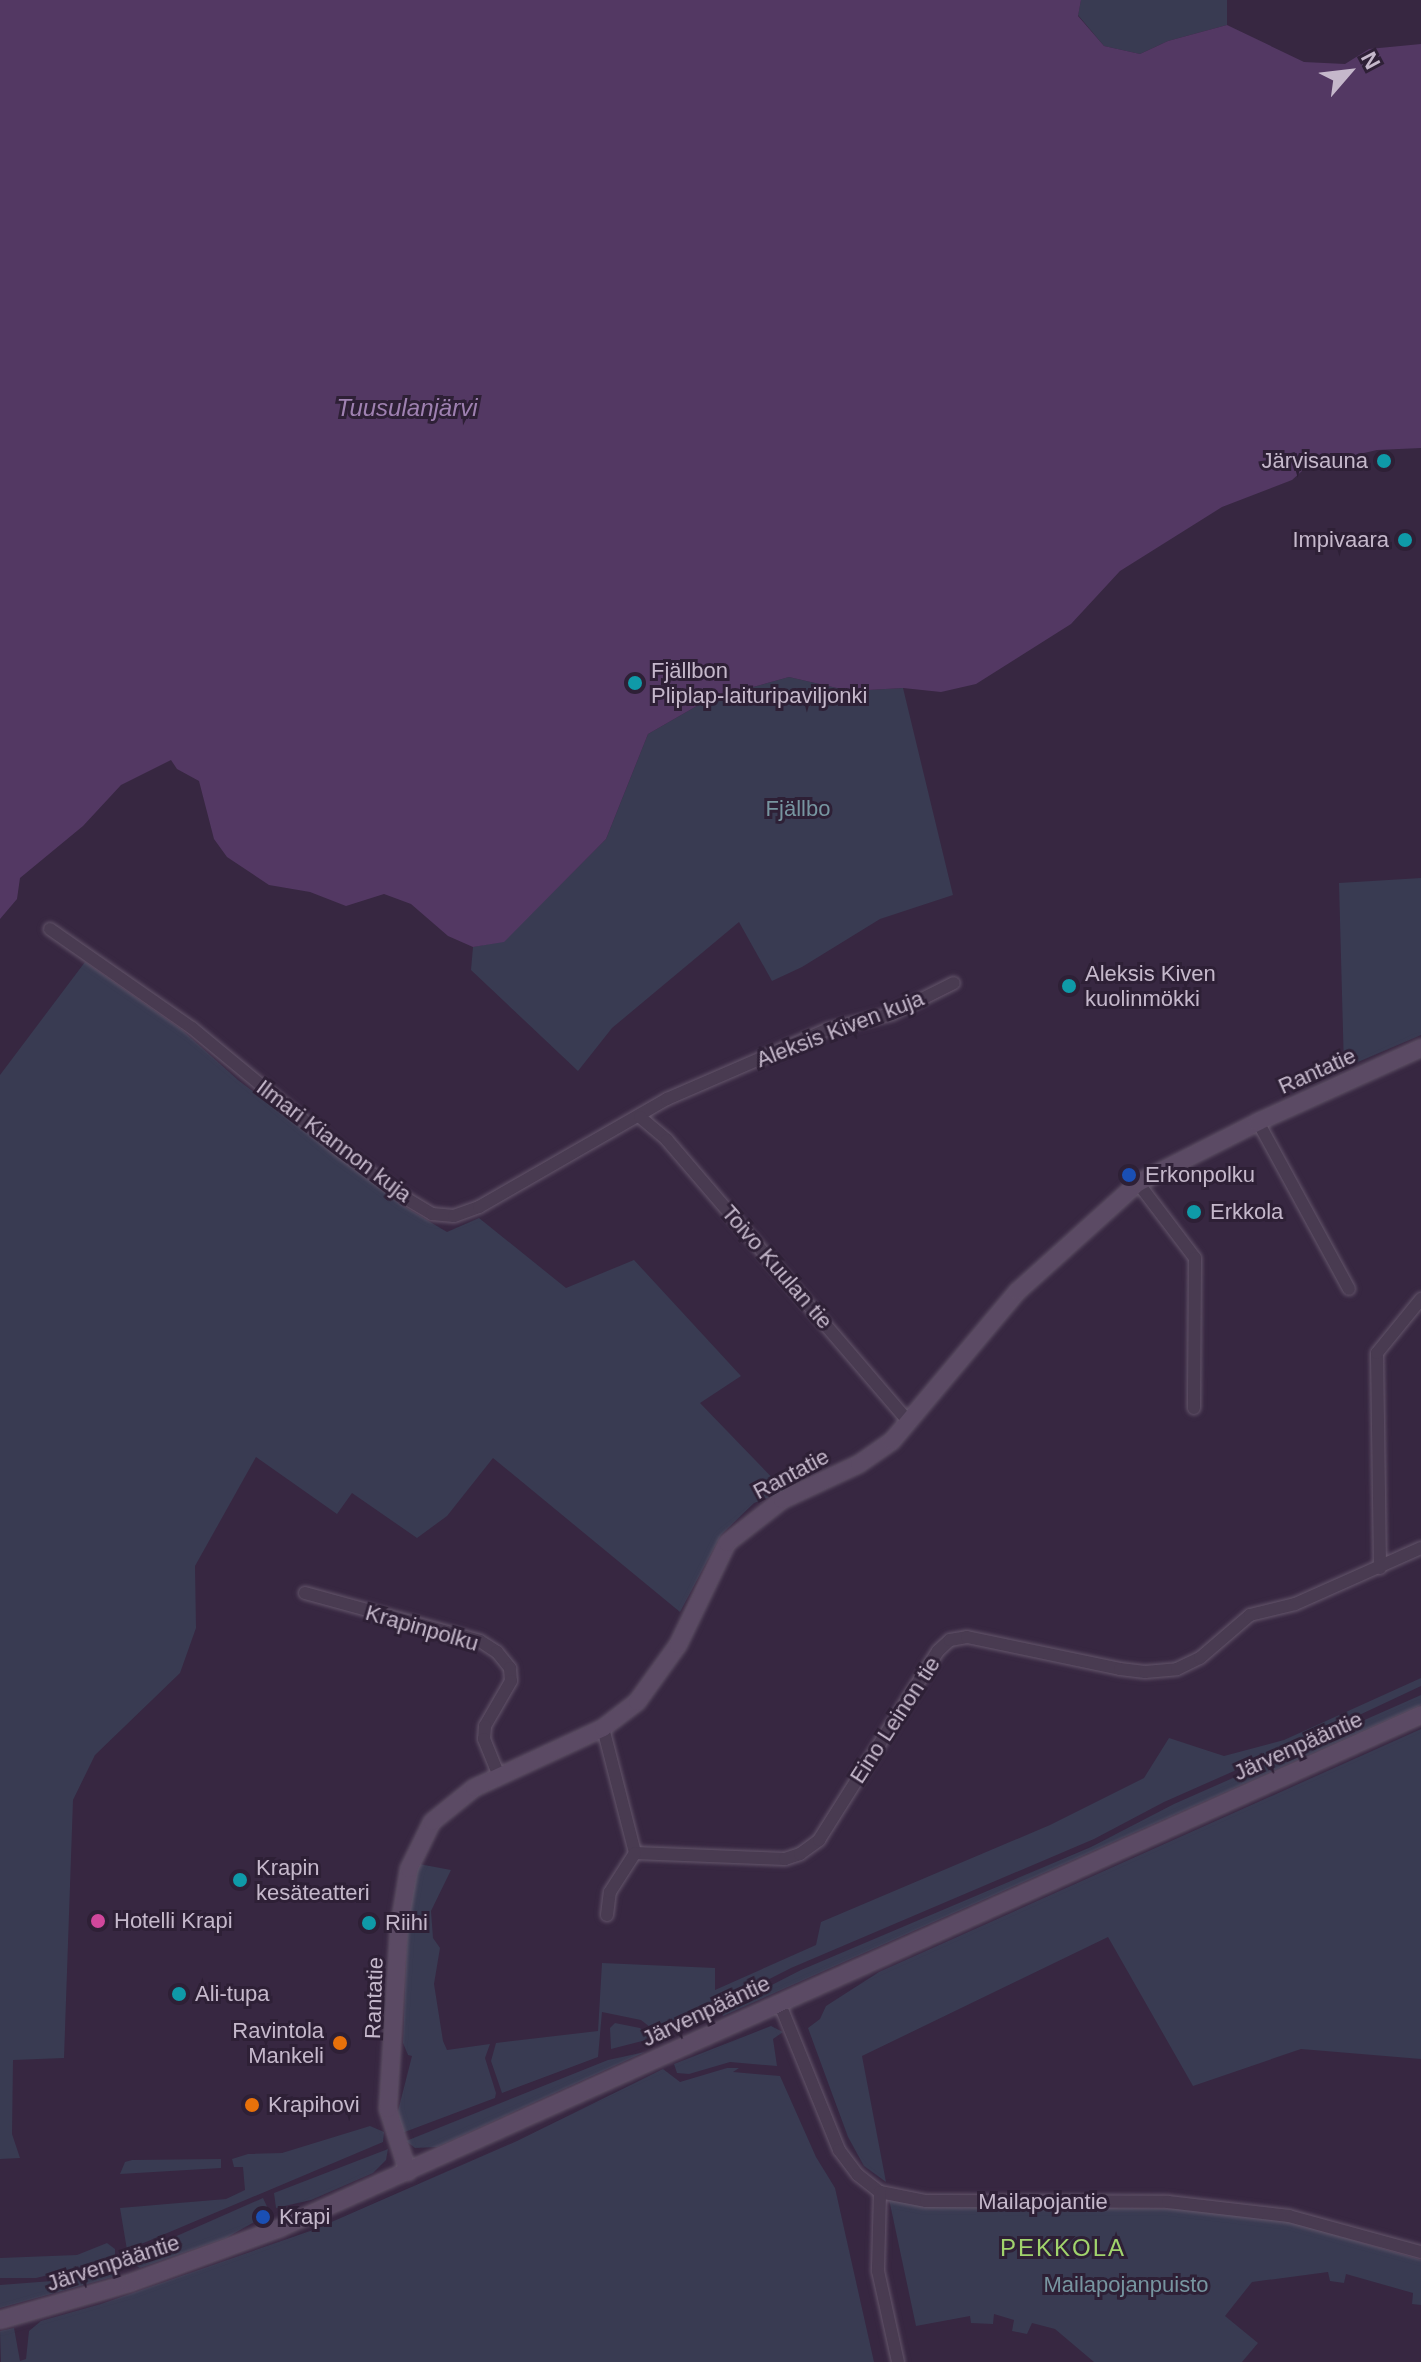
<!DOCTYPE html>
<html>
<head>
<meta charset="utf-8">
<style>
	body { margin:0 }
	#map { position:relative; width:1421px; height:2362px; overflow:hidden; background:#372741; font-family:Helvetica,sans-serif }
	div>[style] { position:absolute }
	.green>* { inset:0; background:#393b52 }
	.water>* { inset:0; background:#533863 }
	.roads { filter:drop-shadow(0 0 2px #64566b) drop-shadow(0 0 2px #64566b) }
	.street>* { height:12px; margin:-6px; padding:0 6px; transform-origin:6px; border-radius:6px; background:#493b51 }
	.secondary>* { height:16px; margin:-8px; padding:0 8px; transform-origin:8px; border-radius:8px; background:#5b4a64 }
	.dots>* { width:22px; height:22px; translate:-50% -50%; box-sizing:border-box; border:4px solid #2e2036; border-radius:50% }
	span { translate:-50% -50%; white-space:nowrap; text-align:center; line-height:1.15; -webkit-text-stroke:6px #2e2036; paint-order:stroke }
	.poi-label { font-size:22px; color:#c5b8cb }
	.right { translate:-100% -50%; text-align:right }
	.left { translate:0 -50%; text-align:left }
	.park-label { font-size:22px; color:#7795a0 }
	.street-label { font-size:22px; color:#c5b8cb }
	.water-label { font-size:24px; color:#9f81b1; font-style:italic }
	.neighbourhood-label { font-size:24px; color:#a1d36c; letter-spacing:2px }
	.north { position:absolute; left:1309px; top:32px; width:80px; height:80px; -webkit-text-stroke:6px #2e2036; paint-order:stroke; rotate:62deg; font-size:22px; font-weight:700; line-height:32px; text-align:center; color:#c5b8cb }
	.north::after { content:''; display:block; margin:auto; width:28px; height:36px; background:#c5b8cb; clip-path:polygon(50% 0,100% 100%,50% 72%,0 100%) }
</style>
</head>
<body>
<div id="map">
	<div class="green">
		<i style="clip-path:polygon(1081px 0,1227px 0,1227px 25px,1168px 41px,1140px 54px,1104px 46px,1078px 15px)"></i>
		<i style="clip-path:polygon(789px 677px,850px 691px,903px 688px,953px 895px,880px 919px,802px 967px,772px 981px,739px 922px,612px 1028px,578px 1071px,471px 970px,473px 947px,504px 941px,606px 839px,648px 734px,709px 699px)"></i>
		<i style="clip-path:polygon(1421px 878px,1421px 1035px,1344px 1068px,1339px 883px)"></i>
		<i style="clip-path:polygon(85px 962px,182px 1030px,238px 1080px,400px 1204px,447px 1232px,479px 1218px,566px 1288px,634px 1260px,741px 1376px,700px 1403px,785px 1491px,754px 1503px,721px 1535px,680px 1612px,493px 1458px,447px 1516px,417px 1538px,352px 1493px,337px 1514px,256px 1457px,195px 1566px,196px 1628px,180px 1673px,95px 1755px,73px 1800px,64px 2058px,13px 2060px,12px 2134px,20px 2158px,0 2159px,0 1075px)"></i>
		<i style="clip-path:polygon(1421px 1678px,1421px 1686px,1338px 1725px,1164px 1802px,1094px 1839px,791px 1968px,660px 2035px,641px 2020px,602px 2012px,598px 2057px,502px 2093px,491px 2061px,496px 2043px,598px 2031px,602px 1963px,715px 1968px,715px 1990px,816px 1945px,821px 1922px,1050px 1825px,1144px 1778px,1169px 1738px,1224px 1756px,1284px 1740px)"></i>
		<i style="clip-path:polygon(1421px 1695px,1421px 1705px,723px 2016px,721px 2011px,801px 1970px,1091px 1847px,1174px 1804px)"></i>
		<i style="clip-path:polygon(1421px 1729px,1421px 2059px,1301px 2049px,1193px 2086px,1108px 1937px,862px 2056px,886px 2182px,864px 2166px,848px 2137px,808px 2028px,820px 2019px,826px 2006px,879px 1972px)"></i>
		<i style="clip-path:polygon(419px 1864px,451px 1870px,431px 1911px,433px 1938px,440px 1948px,434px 1984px,443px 2041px,447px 2050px,490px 2044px,485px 2058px,496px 2093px,495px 2098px,402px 2133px,398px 2111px,412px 2056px,408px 2055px,403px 2043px,408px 1912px)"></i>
		<i style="clip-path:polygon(615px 2023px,640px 2028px,650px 2039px,611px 2049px,610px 2028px)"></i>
		<i style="clip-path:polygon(771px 2026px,783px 2032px,773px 2039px,777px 2066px,730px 2062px,689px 2074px,677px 2073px,674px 2064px)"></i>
		<i style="clip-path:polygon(645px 2052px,437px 2147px,415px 2148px,406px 2141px,608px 2060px)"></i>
		<i style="clip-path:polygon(727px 2068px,739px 2068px,733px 2072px,780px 2076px,816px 2157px,835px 2188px,874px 2362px,1px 2362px,0 2331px,14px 2328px,20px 2361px,26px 2359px,29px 2331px,41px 2321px,101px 2304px,313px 2230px,517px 2141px,663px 2069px,680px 2082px)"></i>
		<i style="clip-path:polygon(370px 2126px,384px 2132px,383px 2142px,127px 2250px,120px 2208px,226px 2199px,245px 2190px,243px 2167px,234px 2167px,232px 2159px,248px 2154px,282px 2153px)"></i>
		<i style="clip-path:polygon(388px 2149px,386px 2160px,373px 2173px,311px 2200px,276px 2208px,274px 2193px)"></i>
		<i style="clip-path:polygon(221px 2159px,221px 2168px,120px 2174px,125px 2162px,132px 2160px)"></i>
		<i style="clip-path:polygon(263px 2198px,270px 2213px,226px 2238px,140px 2268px,131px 2262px,129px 2257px)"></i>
		<i style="clip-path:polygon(889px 2199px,925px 2206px,1200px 2209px,1287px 2221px,1421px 2260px,1421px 2305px,1412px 2304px,1413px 2293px,1346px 2274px,1344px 2283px,1330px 2281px,1328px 2272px,1252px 2282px,1225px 2316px,1258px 2343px,1242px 2362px,1094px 2362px,1055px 2329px,1032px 2323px,1027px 2334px,1012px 2331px,1014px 2320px,994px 2314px,993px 2324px,971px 2323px,970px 2316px,916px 2326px)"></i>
		<i style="clip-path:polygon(107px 2243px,115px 2249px,115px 2255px,78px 2268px,36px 2278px,0 2278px,0 2258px,77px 2255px)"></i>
		<i style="clip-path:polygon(115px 2262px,117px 2269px,113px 2277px,0 2308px,0 2285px,65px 2280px)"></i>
	</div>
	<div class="water">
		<i style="clip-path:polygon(0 0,1081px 0,1078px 16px,1104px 46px,1140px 54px,1168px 41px,1227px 25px,1304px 62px,1345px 64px,1369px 49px,1421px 44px,1421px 448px,1377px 450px,1325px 462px,1302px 471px,1292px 480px,1222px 507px,1120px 571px,1071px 624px,976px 684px,941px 692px,903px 688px,850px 691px,789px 677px,709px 699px,648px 734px,606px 839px,504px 942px,473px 947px,448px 936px,411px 904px,384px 894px,346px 906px,310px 892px,269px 885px,227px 857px,214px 839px,199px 781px,177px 769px,171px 760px,121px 785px,83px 826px,20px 878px,17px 899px,0 919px)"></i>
	</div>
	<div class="roads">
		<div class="street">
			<i style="left:50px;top:929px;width:173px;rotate:34.9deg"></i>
			<i style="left:192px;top:1028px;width:195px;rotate:39.6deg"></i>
			<i style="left:342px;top:1152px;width:80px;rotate:35.9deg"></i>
			<i style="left:407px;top:1199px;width:29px;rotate:31deg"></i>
			<i style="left:432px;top:1214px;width:22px;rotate:5deg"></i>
			<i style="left:454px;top:1216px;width:27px;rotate:-20deg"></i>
			<i style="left:479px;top:1207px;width:217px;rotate:-29.9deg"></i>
			<i style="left:667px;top:1099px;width:176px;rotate:-23.4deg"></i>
			<i style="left:829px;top:1029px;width:65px;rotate:-13.4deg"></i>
			<i style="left:892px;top:1014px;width:69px;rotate:-26.6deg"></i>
			<i style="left:640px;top:1117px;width:35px;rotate:40deg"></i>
			<i style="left:667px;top:1140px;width:370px;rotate:49.4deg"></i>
			<i style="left:1258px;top:1122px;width:190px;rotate:61.4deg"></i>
			<i style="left:1138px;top:1183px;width:94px;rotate:52.8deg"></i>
			<i style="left:1195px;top:1258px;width:150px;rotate:90.4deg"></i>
			<i style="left:1380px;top:1568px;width:215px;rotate:-90.8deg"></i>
			<i style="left:1377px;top:1353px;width:70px;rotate:-50.8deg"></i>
			<i style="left:305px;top:1593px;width:181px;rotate:15.3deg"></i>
			<i style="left:480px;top:1641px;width:20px;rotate:33deg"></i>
			<i style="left:497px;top:1652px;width:21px;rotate:51deg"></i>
			<i style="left:510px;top:1668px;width:13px;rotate:86deg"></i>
			<i style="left:511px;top:1681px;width:52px;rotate:120deg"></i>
			<i style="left:485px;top:1726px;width:13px;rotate:94deg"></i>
			<i style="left:484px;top:1739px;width:40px;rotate:68deg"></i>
			<i style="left:603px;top:1728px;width:129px;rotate:75.6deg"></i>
			<i style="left:635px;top:1853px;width:150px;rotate:2.3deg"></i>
			<i style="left:785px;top:1859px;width:16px;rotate:-18deg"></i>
			<i style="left:800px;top:1854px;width:24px;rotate:-36deg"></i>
			<i style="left:819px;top:1840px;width:223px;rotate:-57.8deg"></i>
			<i style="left:938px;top:1651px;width:16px;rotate:-43deg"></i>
			<i style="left:950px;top:1640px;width:17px;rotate:-10deg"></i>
			<i style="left:967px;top:1637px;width:156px;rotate:11.8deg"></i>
			<i style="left:1120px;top:1669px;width:25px;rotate:7deg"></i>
			<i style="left:1145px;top:1672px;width:32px;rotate:-5deg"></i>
			<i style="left:1177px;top:1669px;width:25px;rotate:-26deg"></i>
			<i style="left:1200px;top:1658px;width:66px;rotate:-40.7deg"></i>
			<i style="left:1250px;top:1615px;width:46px;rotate:-13.7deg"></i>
			<i style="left:1295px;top:1604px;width:138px;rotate:-24deg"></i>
			<i style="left:607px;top:1915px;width:23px;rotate:-83deg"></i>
			<i style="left:610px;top:1892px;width:46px;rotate:-57.3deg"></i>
			<i style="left:779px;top:2002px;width:160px;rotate:67.9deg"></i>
			<i style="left:839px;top:2150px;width:31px;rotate:53deg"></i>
			<i style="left:858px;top:2175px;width:28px;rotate:38deg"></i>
			<i style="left:880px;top:2192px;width:47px;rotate:11.1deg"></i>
			<i style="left:926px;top:2201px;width:242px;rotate:0.2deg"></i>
			<i style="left:1168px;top:2202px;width:122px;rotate:6.6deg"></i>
			<i style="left:1289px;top:2216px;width:137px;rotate:15.3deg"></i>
			<i style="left:880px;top:2192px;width:79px;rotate:91.5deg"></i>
			<i style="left:878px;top:2271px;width:93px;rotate:77.6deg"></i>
		</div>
		<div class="secondary">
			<i style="left:408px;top:2172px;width:66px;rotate:-107.6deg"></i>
			<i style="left:388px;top:2109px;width:181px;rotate:-86.5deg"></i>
			<i style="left:399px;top:1928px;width:60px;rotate:-80.4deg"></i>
			<i style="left:409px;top:1869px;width:52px;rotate:-63.9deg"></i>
			<i style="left:432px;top:1822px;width:54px;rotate:-39deg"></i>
			<i style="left:474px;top:1788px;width:142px;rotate:-24.9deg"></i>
			<i style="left:603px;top:1728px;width:43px;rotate:-37.4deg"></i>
			<i style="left:637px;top:1702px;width:70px;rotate:-54.3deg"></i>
			<i style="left:678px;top:1645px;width:113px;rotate:-64.3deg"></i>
			<i style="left:727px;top:1543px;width:70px;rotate:-38deg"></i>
			<i style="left:782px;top:1500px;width:85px;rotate:-25.1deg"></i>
			<i style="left:859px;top:1464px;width:40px;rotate:-34.9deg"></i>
			<i style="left:892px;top:1441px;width:196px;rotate:-50deg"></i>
			<i style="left:1018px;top:1291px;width:161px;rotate:-42deg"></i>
			<i style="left:1138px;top:1183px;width:135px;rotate:-26.9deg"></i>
			<i style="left:1258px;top:1122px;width:179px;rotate:-24.4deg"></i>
			<i style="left:0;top:2320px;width:135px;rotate:-15.9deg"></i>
			<i style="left:130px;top:2283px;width:160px;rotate:-20.1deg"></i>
			<i style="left:280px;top:2228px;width:1251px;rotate:-24.21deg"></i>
		</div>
	</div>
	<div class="dots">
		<i style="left:1384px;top:461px;background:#0f9aa8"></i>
		<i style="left:1405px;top:540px;background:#0f9aa8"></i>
		<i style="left:635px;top:683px;background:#0f9aa8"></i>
		<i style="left:1069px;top:986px;background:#0f9aa8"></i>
		<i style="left:1129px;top:1175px;background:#1a4fb4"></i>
		<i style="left:1194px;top:1212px;background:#0f9aa8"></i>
		<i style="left:240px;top:1880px;background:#0f9aa8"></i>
		<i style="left:98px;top:1921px;background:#d1479c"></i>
		<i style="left:369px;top:1923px;background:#0f9aa8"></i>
		<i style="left:179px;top:1994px;background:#0f9aa8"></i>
		<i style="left:340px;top:2043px;background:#e8710a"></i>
		<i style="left:252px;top:2105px;background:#e8710a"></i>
		<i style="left:263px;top:2217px;background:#1a4fb4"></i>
	</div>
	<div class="poi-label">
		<span class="right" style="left:1368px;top:461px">Järvisauna</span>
		<span class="right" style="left:1389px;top:540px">Impivaara</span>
		<span class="left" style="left:651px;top:683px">Fjällbon<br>Pliplap-laituripaviljonki</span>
		<span class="left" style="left:1085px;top:986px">Aleksis Kiven<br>kuolinmökki</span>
		<span class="left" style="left:1145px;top:1175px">Erkonpolku</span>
		<span class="left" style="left:1210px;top:1212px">Erkkola</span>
		<span class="left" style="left:256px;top:1880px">Krapin<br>kesäteatteri</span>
		<span class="left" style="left:114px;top:1921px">Hotelli Krapi</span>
		<span class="left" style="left:385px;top:1923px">Riihi</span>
		<span class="left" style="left:195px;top:1994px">Ali-tupa</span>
		<span class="right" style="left:324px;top:2043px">Ravintola<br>Mankeli</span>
		<span class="left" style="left:268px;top:2105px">Krapihovi</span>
		<span class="left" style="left:279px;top:2217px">Krapi</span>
	</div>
	<div class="park-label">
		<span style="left:798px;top:809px">Fjällbo</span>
		<span style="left:1126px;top:2285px">Mailapojanpuisto</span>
	</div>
	<div class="street-label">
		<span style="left:840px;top:1029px;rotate:-21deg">Aleksis Kiven kuja</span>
		<span style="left:1317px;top:1071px;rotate:-24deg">Rantatie</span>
		<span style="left:334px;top:1141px;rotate:37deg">Ilmari Kiannon kuja</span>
		<span style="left:777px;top:1267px;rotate:49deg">Toivo Kuulan tie</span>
		<span style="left:791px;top:1474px;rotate:-28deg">Rantatie</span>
		<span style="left:422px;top:1628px;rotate:16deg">Krapinpolku</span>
		<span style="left:895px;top:1720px;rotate:-57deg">Eino Leinon tie</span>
		<span style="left:1298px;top:1746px;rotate:-24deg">Järvenpääntie</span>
		<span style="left:374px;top:1998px;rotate:-88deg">Rantatie</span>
		<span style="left:706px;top:2011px;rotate:-25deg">Järvenpääntie</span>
		<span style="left:1043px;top:2202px">Mailapojantie</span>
		<span style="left:113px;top:2263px;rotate:-18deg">Järvenpääntie</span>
	</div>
	<div class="water-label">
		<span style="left:407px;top:408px">Tuusulanjärvi</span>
	</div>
	<div class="neighbourhood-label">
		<span style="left:1063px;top:2248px">PEKKOLA</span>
	</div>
	<div class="north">N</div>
</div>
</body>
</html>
